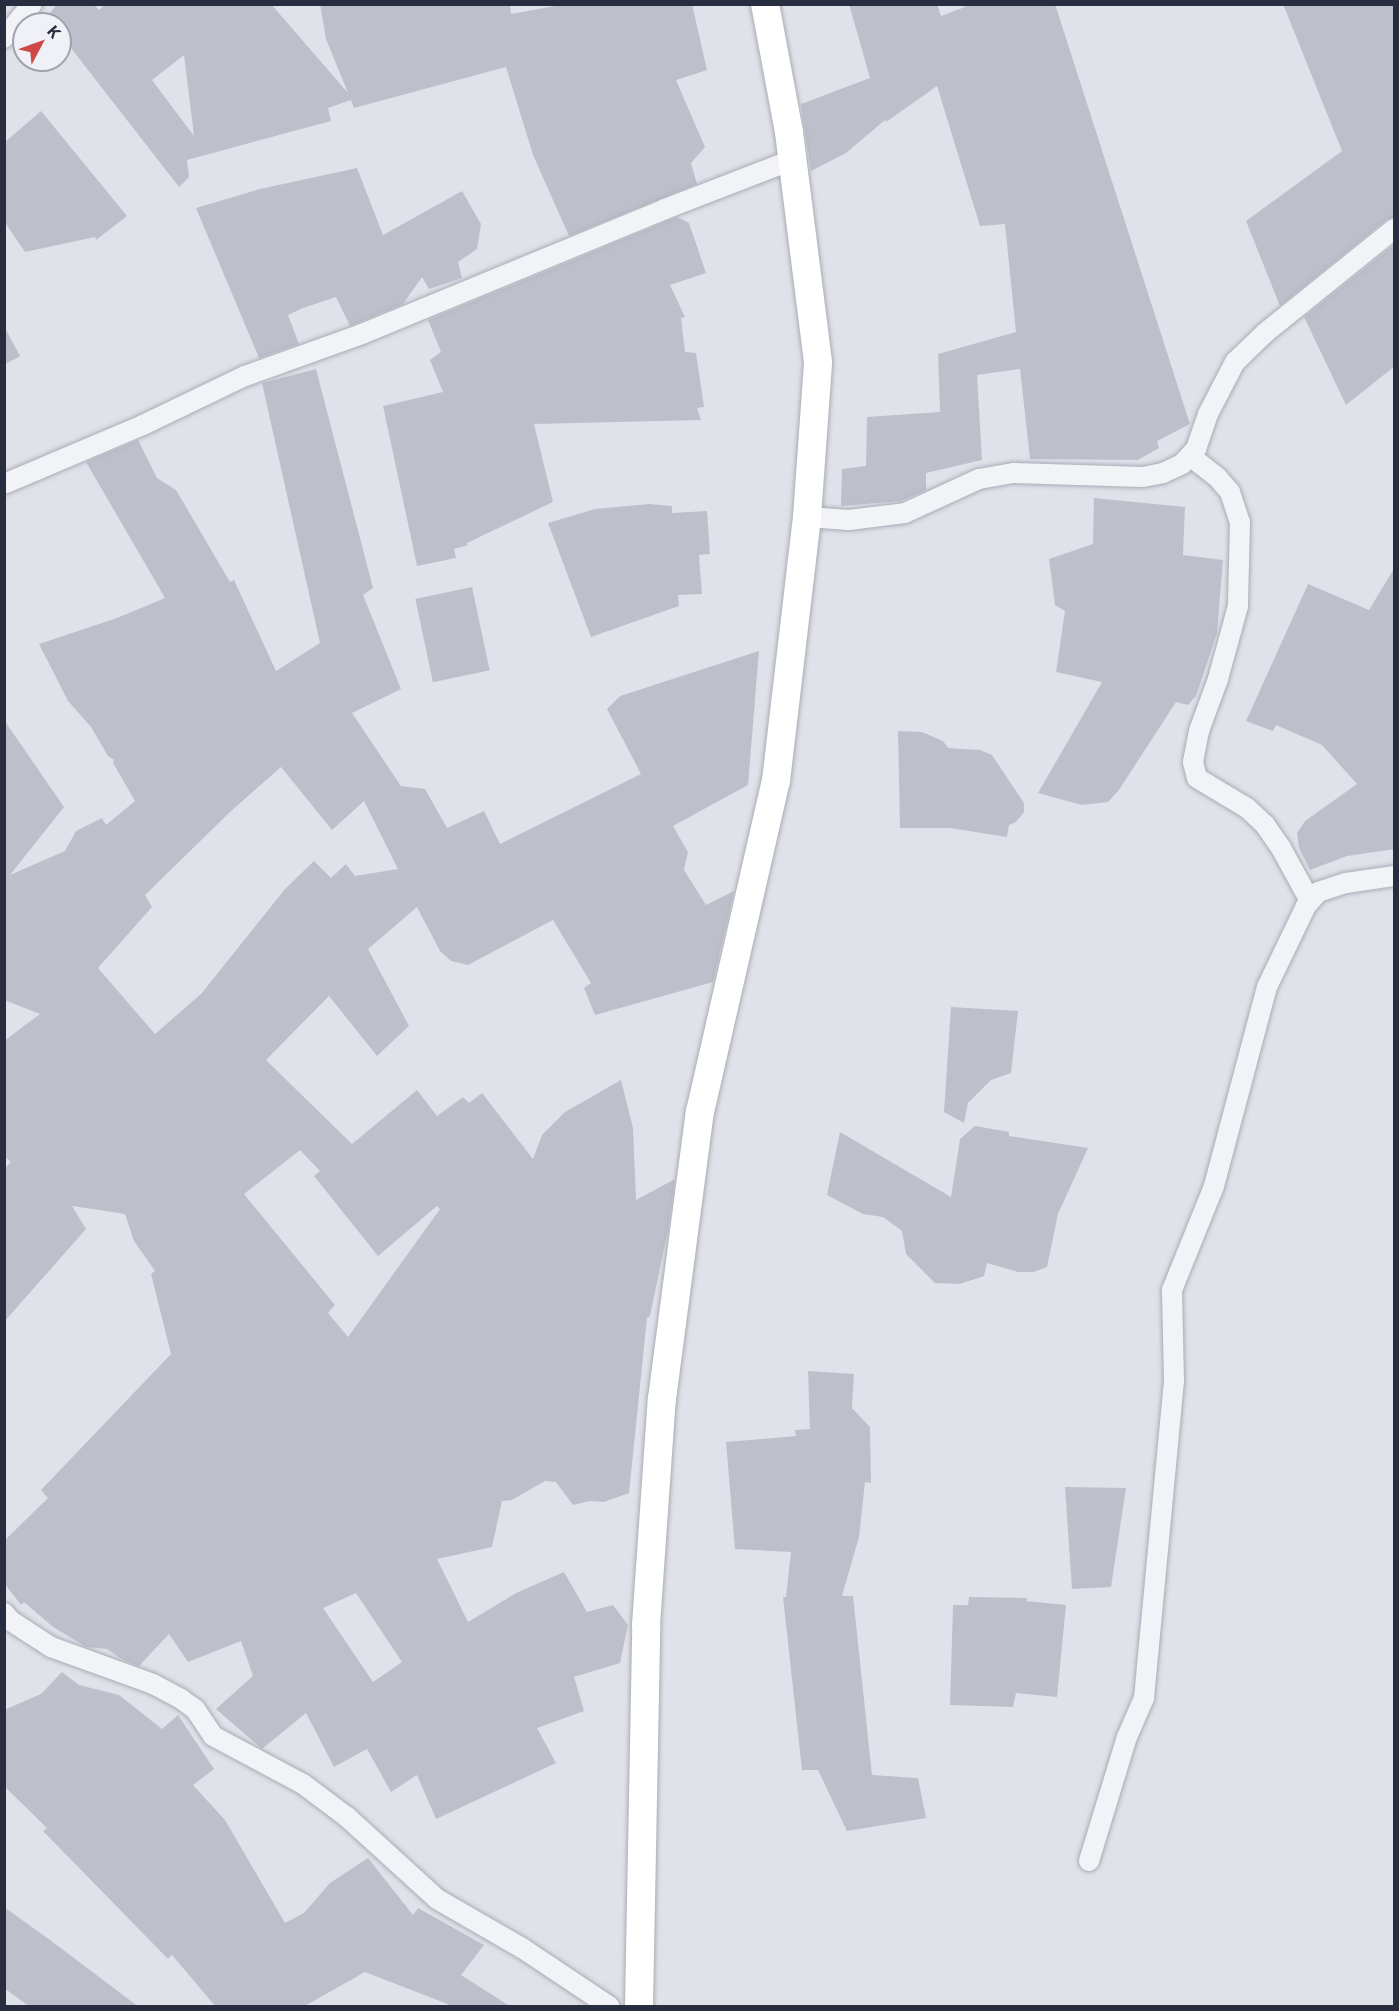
<!DOCTYPE html>
<html>
<head>
<meta charset="utf-8">
<style>
	body { margin:0 }
	#map { position:relative; width:1399px; height:2011px; overflow:hidden; background:#e0e2e9; font-family:"Noto Sans",sans-serif }
	div>[style] { position:absolute }
	.building>* { inset:0; background:#bdc0cb; transform-origin:0 0 }
	.roads { filter:drop-shadow(0 0 2px #a9acb6) drop-shadow(0 0 2px #a9acb6) }
	.street>* { height:20px; margin:-10px; padding:0 10px; transform-origin:10px; border-radius:10px; background:#f2f3f7 }
	.secondary>* { height:28px; margin:-14px; padding:0 14px; transform-origin:14px; border-radius:14px; background:#fff }
	span { translate:-50% -50%; white-space:nowrap; text-align:center; line-height:1.15; -webkit-text-stroke:4.5px #eff1f6; paint-order:stroke }
	.frame { position:absolute; inset:0; border:6px solid #292d40; pointer-events:none }
	.north { position:absolute; left:12px; top:12px; width:60px; height:60px; box-sizing:border-box; background:#eff1f6; border:2px solid #a0a3ad; border-radius:50%; rotate:49deg; font-size:16px; font-weight:700; line-height:24px; text-align:center; color:#292d40 }
	.north::after { content:''; display:block; margin:auto; width:21px; height:27px; background:#cd4846; clip-path:polygon(50% 0,100% 100%,50% 72%,0 100%) }
</style>
</head>
<body>
<div id="map">
	<div class="building">
		<i style="clip-path:polygon(evenodd,57px 4px,93px 4px,99px 10px,106px 4px,271px 4px,348px 93px,326px 39px,320px 4px,510px 4px,511px 14px,566px 4px,692px 4px,707px 70px,676px 80px,705px 147px,691px 163px,697px 184px,569px 236px,533px 155px,506px 67px,354px 108px,351px 100px,328px 108px,331px 121px,187px 160px,189px 177px,179px 187px,60px 34px,60px 24px,52px 24px,47px 17px,57px 4px,184px 55px,194px 136px,152px 80px,184px 55px)"></i>
		<i style="clip-path:polygon(849px 4px,937px 4px,941px 16px,965px 7px,965px 4px,1055px 4px,1190px 424px,1157px 441px,1159px 448px,1138px 460px,1030px 459px,1020px 369px,977px 375px,982px 460px,926px 473px,926px 490px,901px 501px,841px 506px,842px 469px,866px 466px,867px 417px,940px 412px,938px 354px,1016px 332px,1005px 224px,980px 226px,937px 86px,886px 122px,885px 120px,846px 153px,811px 171px,801px 104px,870px 78px)"></i>
		<i style="clip-path:polygon(1283px 4px,1395px 4px,1395px 217px,1386px 220px,1280px 306px,1246px 221px,1342px 151px)"></i>
		<i style="clip-path:polygon(41px 111px,127px 216px,96px 240px,95px 237px,25px 252px,4px 221px,4px 143px)"></i>
		<i style="clip-path:polygon(357px 168px,383px 235px,462px 191px,481px 224px,477px 249px,458px 262px,462px 278px,429px 289px,422px 277px,403px 304px,350px 326px,336px 297px,303px 308px,288px 315px,299px 344px,259px 358px,196px 208px,260px 189px)"></i>
		<i style="clip-path:polygon(677px 217px,689px 223px,706px 273px,670px 285px,685px 317px,681px 318px,685px 352px,696px 353px,704px 407px,697px 408px,701px 420px,534px 424px,553px 502px,467px 543px,468px 545px,454px 549px,456px 558px,417px 566px,383px 406px,443px 392px,430px 360px,441px 352px,428px 320px)"></i>
		<i style="clip-path:polygon(1395px 244px,1395px 366px,1346px 405px,1304px 317px)"></i>
		<i style="clip-path:polygon(4px 326px,20px 356px,4px 365px)"></i>
		<i style="clip-path:polygon(evenodd,316px 369px,373px 588px,363px 595px,401px 689px,352px 713px,401px 786px,425px 789px,447px 828px,484px 811px,500px 844px,641px 774px,607px 709px,620px 696px,759px 651px,748px 785px,673px 826px,688px 852px,684px 870px,706px 905px,734px 891px,713px 982px,595px 1015px,584px 988px,591px 983px,553px 920px,468px 965px,451px 961px,440px 951px,417px 907px,368px 949px,409px 1026px,377px 1056px,329px 996px,266px 1060px,352px 1144px,417px 1090px,437px 1116px,463px 1097px,469px 1103px,482px 1093px,533px 1159px,542px 1135px,565px 1112px,621px 1080px,633px 1128px,636px 1200px,675px 1179px,668px 1230px,650px 1316px,647px 1318px,629px 1493px,604px 1502px,590px 1501px,573px 1505px,556px 1482px,545px 1481px,512px 1500px,502px 1501px,492px 1547px,437px 1559px,468px 1622px,516px 1593px,564px 1572px,587px 1612px,613px 1605px,628px 1625px,620px 1663px,574px 1677px,584px 1711px,537px 1728px,556px 1763px,436px 1819px,417px 1775px,391px 1792px,367px 1749px,334px 1767px,306px 1713px,262px 1749px,216px 1709px,253px 1676px,241px 1641px,188px 1662px,169px 1634px,139px 1666px,123px 1660px,107px 1649px,86px 1647px,53px 1627px,24px 1602px,21px 1605px,4px 1583px,4px 1541px,48px 1498px,41px 1490px,171px 1354px,151px 1274px,155px 1271px,134px 1241px,125px 1214px,72px 1206px,86px 1229px,4px 1322px,4px 1169px,11px 1162px,4px 1156px,4px 1041px,40px 1014px,4px 1000px,4px 720px,64px 807px,10px 875px,65px 851px,76px 831px,102px 818px,106px 825px,135px 801px,113px 763px,114px 760px,108px 756px,91px 727px,68px 701px,39px 644px,117px 618px,165px 598px,86px 462px,138px 440px,157px 478px,176px 490px,230px 582px,234px 580px,276px 671px,320px 643px,262px 383px,316px 369px,281px 767px,332px 830px,364px 801px,398px 869px,355px 876px,346px 864px,331px 878px,314px 861px,285px 889px,201px 994px,155px 1034px,98px 968px,152px 907px,145px 895px,230px 812px,281px 767px,316px 369px,300px 1150px,320px 1171px,314px 1176px,378px 1256px,437px 1206px,440px 1209px,348px 1337px,328px 1313px,335px 1305px,244px 1194px,300px 1150px,316px 369px,356px 1593px,402px 1662px,373px 1682px,323px 1608px,356px 1593px)"></i>
		<i style="clip-path:polygon(1094px 498px,1185px 507px,1183px 555px,1223px 560px,1217px 633px,1196px 696px,1188px 705px,1176px 702px,1119px 790px,1108px 802px,1082px 805px,1038px 793px,1102px 682px,1056px 672px,1065px 611px,1055px 605px,1049px 559px,1093px 544px)"></i>
		<i style="clip-path:polygon(649px 504px,672px 506px,672px 513px,707px 511px,710px 554px,699px 555px,702px 594px,678px 595px,679px 606px,591px 637px,548px 523px,595px 509px)"></i>
		<i style="clip-path:polygon(1395px 567px,1395px 849px,1347px 856px,1310px 870px,1299px 848px,1297px 833px,1305px 821px,1357px 784px,1322px 745px,1276px 725px,1273px 731px,1246px 721px,1308px 584px,1369px 610px)"></i>
		<i style="left:472px;top:587px;width:85px;height:58px;rotate:78deg"></i>
		<i style="clip-path:polygon(898px 731px,922px 732px,943px 741px,948px 748px,980px 750px,992px 755px,1024px 803px,1024px 812px,1016px 822px,1009px 825px,1007px 837px,950px 828px,900px 828px)"></i>
		<i style="clip-path:polygon(951px 1007px,1018px 1011px,1011px 1073px,991px 1080px,968px 1103px,964px 1123px,944px 1112px)"></i>
		<i style="clip-path:polygon(975px 1126px,1009px 1132px,1009px 1136px,1088px 1148px,1058px 1214px,1047px 1267px,1034px 1272px,1018px 1272px,987px 1263px,984px 1276px,960px 1284px,935px 1283px,906px 1254px,902px 1231px,883px 1217px,863px 1214px,827px 1195px,840px 1132px,951px 1197px,960px 1139px)"></i>
		<i style="clip-path:polygon(808px 1371px,854px 1374px,852px 1408px,870px 1427px,871px 1483px,865px 1482px,859px 1537px,842px 1596px,853px 1596px,872px 1775px,918px 1778px,926px 1818px,847px 1831px,818px 1770px,802px 1770px,783px 1597px,786px 1597px,791px 1552px,735px 1549px,726px 1442px,796px 1436px,795px 1430px,810px 1429px)"></i>
		<i style="clip-path:polygon(1065px 1487px,1126px 1488px,1111px 1587px,1072px 1589px)"></i>
		<i style="clip-path:polygon(969px 1597px,1027px 1598px,1026px 1601px,1066px 1605px,1057px 1697px,1016px 1693px,1013px 1707px,950px 1705px,953px 1605px,968px 1605px)"></i>
		<i style="clip-path:polygon(62px 1672px,79px 1685px,119px 1695px,162px 1729px,178px 1715px,214px 1769px,193px 1785px,225px 1820px,285px 1923px,304px 1913px,330px 1883px,368px 1858px,413px 1915px,418px 1908px,484px 1945px,461px 1975px,511px 2007px,455px 2007px,365px 1972px,303px 2007px,216px 2007px,172px 1955px,168px 1959px,43px 1831px,47px 1828px,4px 1786px,4px 1710px,41px 1694px)"></i>
		<i style="clip-path:polygon(4px 1907px,50px 1940px,139px 2007px,30px 2007px,4px 1988px)"></i>
	</div>
	<div class="roads">
		<div class="street">
			<i style="left:4px;top:38px;width:44px;rotate:-50.5deg"></i>
			<i style="left:1190px;top:456px;width:34px;rotate:38deg"></i>
			<i style="left:1217px;top:477px;width:20px;rotate:49deg"></i>
			<i style="left:1230px;top:492px;width:32px;rotate:72deg"></i>
			<i style="left:1240px;top:522px;width:84px;rotate:91.4deg"></i>
			<i style="left:1238px;top:606px;width:76px;rotate:105.3deg"></i>
			<i style="left:1218px;top:679px;width:55px;rotate:110.1deg"></i>
			<i style="left:1199px;top:731px;width:32px;rotate:101deg"></i>
			<i style="left:1193px;top:762px;width:16px;rotate:76deg"></i>
			<i style="left:1197px;top:778px;width:58px;rotate:31deg"></i>
			<i style="left:1247px;top:808px;width:25px;rotate:43deg"></i>
			<i style="left:1265px;top:825px;width:28px;rotate:55deg"></i>
			<i style="left:1281px;top:848px;width:60px;rotate:61.3deg"></i>
			<i style="left:4px;top:484px;width:151px;rotate:-23deg"></i>
			<i style="left:143px;top:425px;width:113px;rotate:-25.7deg"></i>
			<i style="left:245px;top:376px;width:124px;rotate:-19.7deg"></i>
			<i style="left:362px;top:334px;width:328px;rotate:-22.4deg"></i>
			<i style="left:665px;top:209px;width:136px;rotate:-21.1deg"></i>
			<i style="left:807px;top:517px;width:42px;rotate:4.1deg"></i>
			<i style="left:849px;top:520px;width:56px;rotate:-7.1deg"></i>
			<i style="left:905px;top:513px;width:81px;rotate:-24.7deg"></i>
			<i style="left:979px;top:479px;width:36px;rotate:-10deg"></i>
			<i style="left:1014px;top:473px;width:129px;rotate:1.8deg"></i>
			<i style="left:1143px;top:477px;width:20px;rotate:-11deg"></i>
			<i style="left:1163px;top:473px;width:21px;rotate:-25deg"></i>
			<i style="left:1182px;top:464px;width:21px;rotate:-47deg"></i>
			<i style="left:1196px;top:449px;width:37px;rotate:-71deg"></i>
			<i style="left:1208px;top:414px;width:59px;rotate:-62.6deg"></i>
			<i style="left:1235px;top:362px;width:42px;rotate:-44deg"></i>
			<i style="left:1265px;top:333px;width:166px;rotate:-38.9deg"></i>
			<i style="left:4px;top:1613px;width:11px;rotate:49deg"></i>
			<i style="left:11px;top:1621px;width:48px;rotate:33deg"></i>
			<i style="left:51px;top:1647px;width:109px;rotate:19.9deg"></i>
			<i style="left:153px;top:1684px;width:32px;rotate:28deg"></i>
			<i style="left:181px;top:1699px;width:17px;rotate:36deg"></i>
			<i style="left:195px;top:1709px;width:32px;rotate:56deg"></i>
			<i style="left:213px;top:1736px;width:102px;rotate:28.1deg"></i>
			<i style="left:303px;top:1784px;width:55px;rotate:36.9deg"></i>
			<i style="left:347px;top:1817px;width:122px;rotate:42.3deg"></i>
			<i style="left:437px;top:1899px;width:98px;rotate:30deg"></i>
			<i style="left:522px;top:1948px;width:105px;rotate:33.7deg"></i>
			<i style="left:1089px;top:1861px;width:130px;rotate:-73deg"></i>
			<i style="left:1127px;top:1737px;width:43px;rotate:-66.4deg"></i>
			<i style="left:1144px;top:1698px;width:319px;rotate:-84.6deg"></i>
			<i style="left:1174px;top:1380px;width:90px;rotate:-91.3deg"></i>
			<i style="left:1172px;top:1290px;width:112px;rotate:-68deg"></i>
			<i style="left:1214px;top:1186px;width:206px;rotate:-75.1deg"></i>
			<i style="left:1267px;top:987px;width:90px;rotate:-64.3deg"></i>
			<i style="left:1306px;top:906px;width:18px;rotate:-49deg"></i>
			<i style="left:1318px;top:892px;width:29px;rotate:-18deg"></i>
			<i style="left:1346px;top:883px;width:49px;rotate:-8.3deg"></i>
		</div>
		<div class="secondary">
			<i style="left:639px;top:2006px;width:381px;rotate:-88.9deg"></i>
			<i style="left:646px;top:1625px;width:227px;rotate:-86deg"></i>
			<i style="left:662px;top:1399px;width:290px;rotate:-82.5deg"></i>
			<i style="left:700px;top:1112px;width:340px;rotate:-77.1deg"></i>
			<i style="left:776px;top:781px;width:266px;rotate:-83.3deg"></i>
			<i style="left:807px;top:517px;width:155px;rotate:-85.9deg"></i>
			<i style="left:818px;top:362px;width:232px;rotate:-97.2deg"></i>
			<i style="left:789px;top:132px;width:130px;rotate:-100.6deg"></i>
		</div>
	</div>
	<div class="frame"></div>
	<div class="north">K</div>
</div>
</body>
</html>
